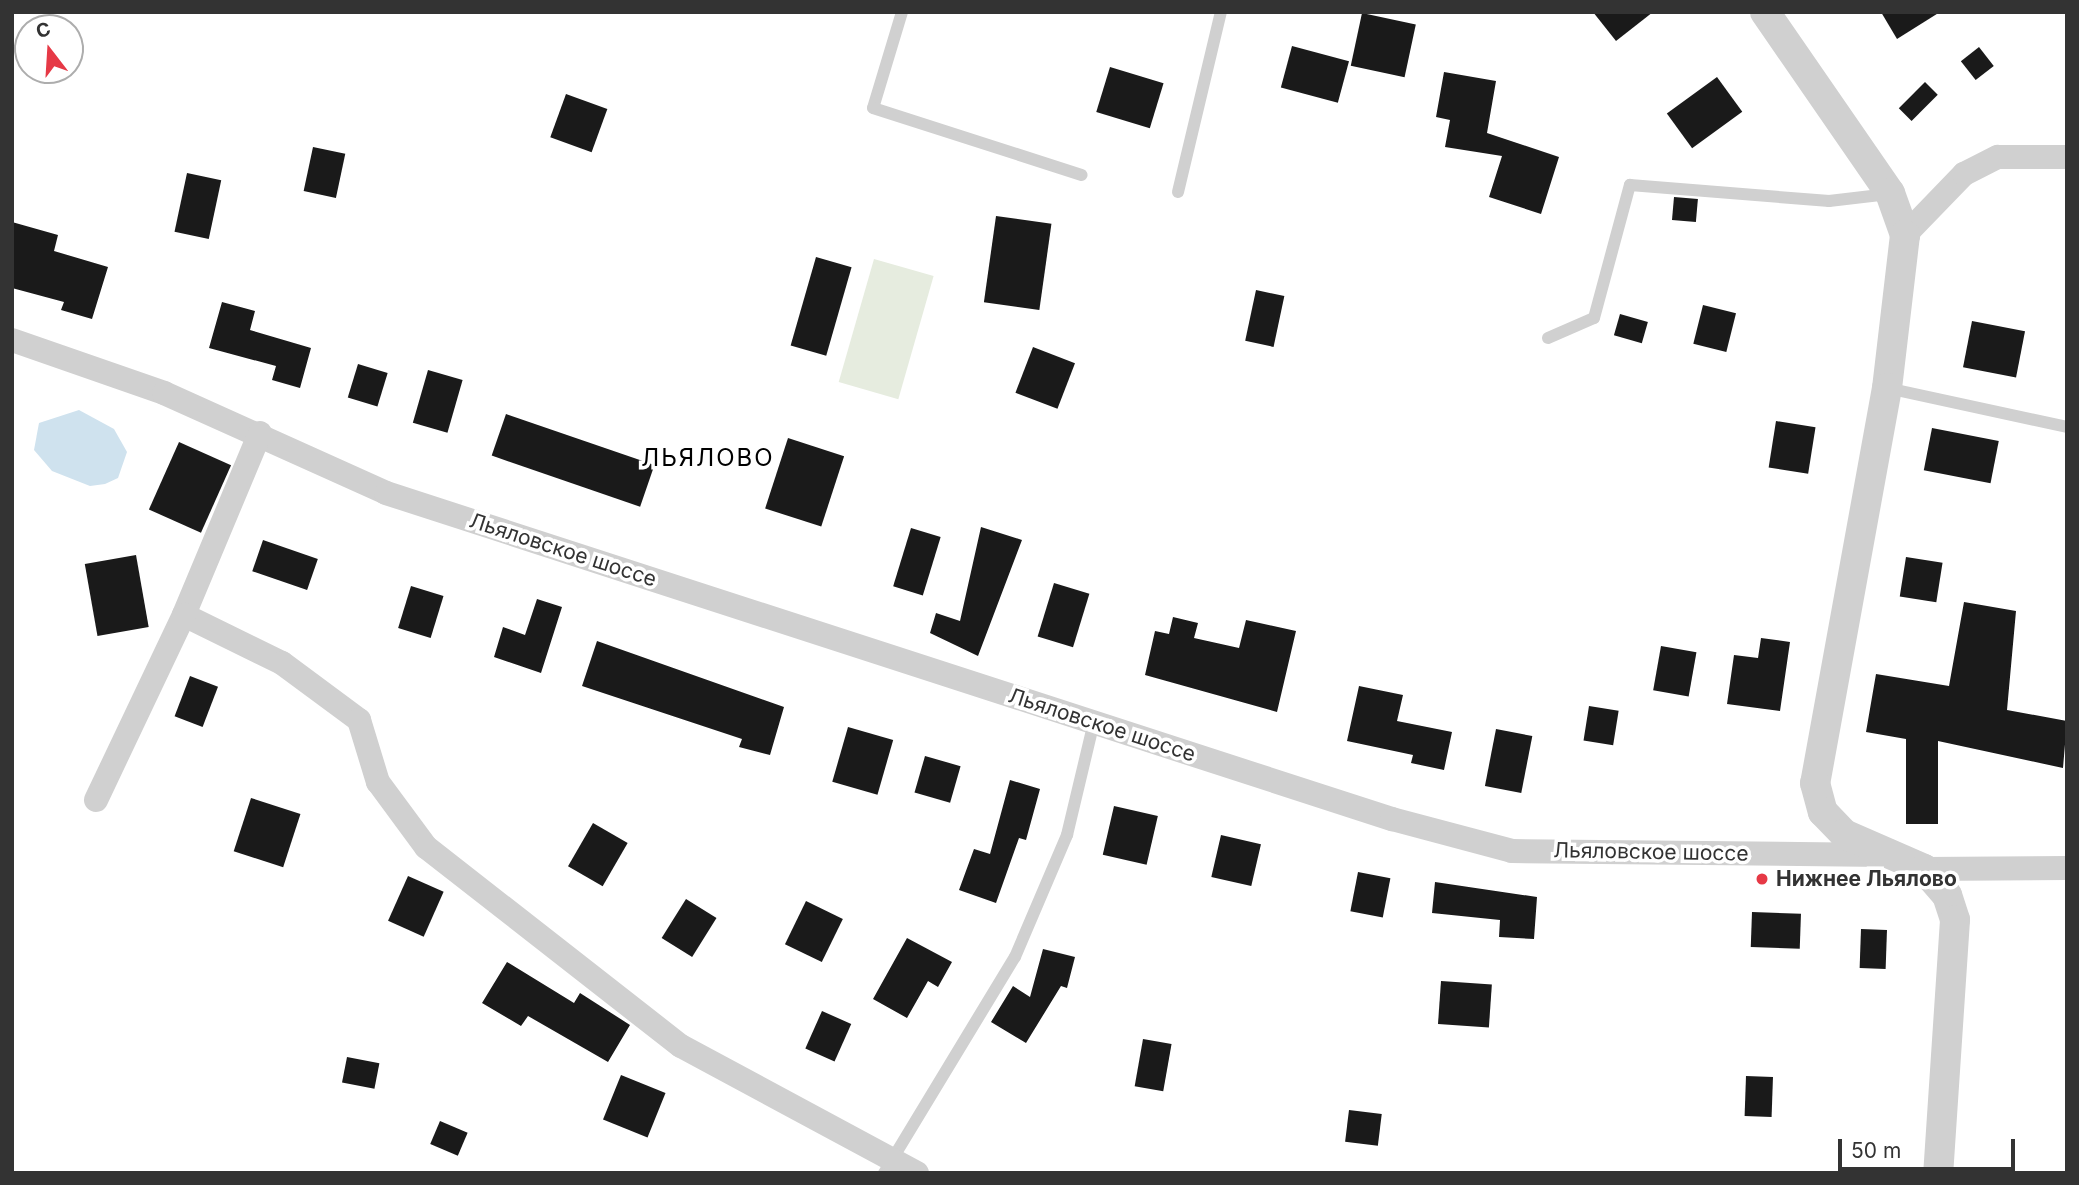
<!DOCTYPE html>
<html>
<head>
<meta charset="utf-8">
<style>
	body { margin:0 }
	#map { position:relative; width:2079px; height:1185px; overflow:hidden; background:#fff; font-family:Inter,sans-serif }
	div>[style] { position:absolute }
	.green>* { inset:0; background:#e6ecdf; transform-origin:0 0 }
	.water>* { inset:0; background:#cfe2ee }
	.building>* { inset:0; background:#1a1a1a; transform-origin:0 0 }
	.service>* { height:12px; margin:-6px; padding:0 6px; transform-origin:6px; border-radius:6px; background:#d0d0d0 }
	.minor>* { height:24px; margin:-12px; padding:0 12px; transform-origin:12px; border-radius:12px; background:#d0d0d0 }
	.tertiary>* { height:30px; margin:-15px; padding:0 15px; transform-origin:15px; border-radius:15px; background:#d0d0d0 }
	.dots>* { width:19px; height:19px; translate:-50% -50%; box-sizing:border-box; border:4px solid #fff; border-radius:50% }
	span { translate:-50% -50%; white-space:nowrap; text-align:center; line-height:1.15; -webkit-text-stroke:7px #fff; paint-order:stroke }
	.street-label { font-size:21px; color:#333 }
	.poi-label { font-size:21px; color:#333; font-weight:700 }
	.left { translate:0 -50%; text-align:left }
	.quarter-label { font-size:24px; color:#000; letter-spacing:2px }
	.frame { position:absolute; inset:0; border:14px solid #333; pointer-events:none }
	.north { position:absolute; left:14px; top:14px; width:70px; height:70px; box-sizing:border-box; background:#fff; border:2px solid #adadad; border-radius:50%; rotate:343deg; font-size:19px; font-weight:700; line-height:28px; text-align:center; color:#333 }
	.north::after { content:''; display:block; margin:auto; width:24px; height:32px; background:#e63946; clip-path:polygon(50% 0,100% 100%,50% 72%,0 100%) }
	.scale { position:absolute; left:1838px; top:1139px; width:177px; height:32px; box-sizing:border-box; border:4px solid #333; border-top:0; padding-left:9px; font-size:21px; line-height:24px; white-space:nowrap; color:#333; -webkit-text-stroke:5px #fff; paint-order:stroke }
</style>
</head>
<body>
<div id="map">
	<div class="green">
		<i style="left:874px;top:259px;width:62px;height:128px;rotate:16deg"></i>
	</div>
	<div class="water">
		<i style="clip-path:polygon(79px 410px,114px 429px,127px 452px,118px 478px,105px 484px,90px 486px,52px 471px,34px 450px,39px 423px)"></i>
	</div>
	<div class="building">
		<i style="clip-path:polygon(1593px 12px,1653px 12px,1616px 41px)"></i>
		<i style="clip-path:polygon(1881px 12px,1940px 12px,1897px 39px)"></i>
		<i style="left:1362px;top:13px;width:55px;height:54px;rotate:12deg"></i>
		<i style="left:1292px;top:46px;width:59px;height:43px;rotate:15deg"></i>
		<i style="left:1979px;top:47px;width:24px;height:23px;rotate:52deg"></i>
		<i style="left:1110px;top:67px;width:56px;height:47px;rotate:17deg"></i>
		<i style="clip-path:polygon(1444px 72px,1496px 81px,1487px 133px,1559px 157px,1541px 214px,1489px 197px,1502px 156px,1445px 147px,1450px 120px,1436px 117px)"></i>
		<i style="left:1717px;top:77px;width:43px;height:62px;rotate:54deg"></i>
		<i style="left:1925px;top:82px;width:18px;height:37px;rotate:45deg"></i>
		<i style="left:566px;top:94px;width:44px;height:46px;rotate:20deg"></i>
		<i style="left:313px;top:147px;width:33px;height:45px;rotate:12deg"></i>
		<i style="left:187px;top:173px;width:35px;height:60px;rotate:12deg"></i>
		<i style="left:1674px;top:197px;width:24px;height:23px;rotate:5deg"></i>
		<i style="left:996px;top:216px;width:56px;height:87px;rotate:8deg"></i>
		<i style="clip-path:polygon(12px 222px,58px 235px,54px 251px,108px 267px,92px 319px,61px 310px,64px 302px,12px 288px)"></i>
		<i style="left:816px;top:257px;width:37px;height:92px;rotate:16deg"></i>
		<i style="left:1256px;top:290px;width:29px;height:52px;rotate:12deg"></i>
		<i style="clip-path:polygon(222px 302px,255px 311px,250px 330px,311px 348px,300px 388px,272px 380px,276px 366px,209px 348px)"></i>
		<i style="left:1703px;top:305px;width:34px;height:40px;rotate:14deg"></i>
		<i style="left:1620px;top:314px;width:29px;height:22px;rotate:16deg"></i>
		<i style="left:1972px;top:321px;width:54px;height:47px;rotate:11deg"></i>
		<i style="left:1033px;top:347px;width:45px;height:49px;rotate:21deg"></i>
		<i style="left:358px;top:364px;width:31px;height:35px;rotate:17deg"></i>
		<i style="left:428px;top:370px;width:36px;height:55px;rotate:16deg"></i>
		<i style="left:506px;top:414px;width:157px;height:44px;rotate:19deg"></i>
		<i style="left:1776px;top:421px;width:40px;height:47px;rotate:9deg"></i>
		<i style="left:1932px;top:428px;width:68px;height:43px;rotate:11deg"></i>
		<i style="left:788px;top:438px;width:59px;height:74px;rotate:18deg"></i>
		<i style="left:179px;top:442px;width:57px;height:74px;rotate:24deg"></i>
		<i style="clip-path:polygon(981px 527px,1022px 540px,978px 656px,930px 633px,936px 613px,960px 621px)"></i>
		<i style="left:911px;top:528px;width:31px;height:61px;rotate:17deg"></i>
		<i style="left:263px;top:540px;width:58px;height:33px;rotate:19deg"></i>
		<i style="left:136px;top:555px;width:73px;height:52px;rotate:80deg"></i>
		<i style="left:1906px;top:557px;width:37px;height:40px;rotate:9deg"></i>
		<i style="left:1054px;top:583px;width:37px;height:56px;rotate:17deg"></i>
		<i style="left:411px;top:586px;width:34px;height:44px;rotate:17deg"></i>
		<i style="clip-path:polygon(537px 599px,562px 607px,541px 673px,494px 657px,503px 627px,525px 635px)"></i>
		<i style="clip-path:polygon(1964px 602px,2016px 611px,2007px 710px,2067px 721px,2063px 768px,1938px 741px,1938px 824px,1906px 824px,1906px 739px,1866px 732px,1876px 674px,1949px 686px)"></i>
		<i style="clip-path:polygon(1173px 617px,1198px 623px,1194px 638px,1239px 648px,1246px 620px,1296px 631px,1277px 712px,1145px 675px,1155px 631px,1169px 634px)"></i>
		<i style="clip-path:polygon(1761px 638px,1790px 642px,1780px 711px,1727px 704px,1734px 655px,1758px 658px)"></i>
		<i style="clip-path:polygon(597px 641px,784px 707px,770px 755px,739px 747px,742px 739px,582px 686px)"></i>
		<i style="left:1661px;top:646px;width:36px;height:45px;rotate:10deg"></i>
		<i style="left:190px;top:676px;width:30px;height:43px;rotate:21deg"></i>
		<i style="clip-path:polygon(1359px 686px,1403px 695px,1397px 721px,1452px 732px,1444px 770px,1411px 763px,1413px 755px,1347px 741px)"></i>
		<i style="left:1589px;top:706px;width:30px;height:35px;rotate:9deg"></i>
		<i style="left:848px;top:727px;width:47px;height:57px;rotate:16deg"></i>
		<i style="left:1496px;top:729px;width:37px;height:58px;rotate:11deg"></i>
		<i style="left:925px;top:756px;width:37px;height:38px;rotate:16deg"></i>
		<i style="clip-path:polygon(1010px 780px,1040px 789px,1026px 840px,1019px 838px,996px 903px,959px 890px,974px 849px,990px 854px)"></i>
		<i style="left:251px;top:798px;width:52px;height:56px;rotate:18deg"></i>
		<i style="left:1114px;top:806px;width:45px;height:50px;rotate:13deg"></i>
		<i style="left:593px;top:823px;width:40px;height:50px;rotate:30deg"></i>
		<i style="left:1221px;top:835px;width:41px;height:43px;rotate:13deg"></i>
		<i style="left:1358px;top:872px;width:33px;height:40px;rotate:11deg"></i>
		<i style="left:408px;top:876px;width:39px;height:49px;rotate:24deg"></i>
		<i style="clip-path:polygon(1435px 882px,1537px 897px,1534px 939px,1499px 937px,1500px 920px,1432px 913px)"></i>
		<i style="left:686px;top:899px;width:36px;height:46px;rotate:32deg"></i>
		<i style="left:806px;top:901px;width:41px;height:48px;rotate:26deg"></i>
		<i style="left:1752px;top:912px;width:49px;height:35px;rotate:2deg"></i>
		<i style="left:1861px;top:929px;width:26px;height:39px;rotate:2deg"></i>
		<i style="clip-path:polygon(907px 938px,952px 962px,938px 987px,928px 981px,907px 1018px,873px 999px)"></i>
		<i style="clip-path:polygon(1043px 949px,1075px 957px,1067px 988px,1061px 986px,1026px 1043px,991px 1022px,1013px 986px,1030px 997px)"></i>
		<i style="clip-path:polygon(507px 962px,574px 1003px,580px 993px,630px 1025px,608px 1062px,528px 1016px,521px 1026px,482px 1003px)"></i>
		<i style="left:1441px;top:981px;width:51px;height:43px;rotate:4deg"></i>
		<i style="left:822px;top:1011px;width:32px;height:41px;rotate:24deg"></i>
		<i style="left:1143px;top:1039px;width:29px;height:48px;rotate:10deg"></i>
		<i style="left:347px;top:1057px;width:33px;height:26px;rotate:11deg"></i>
		<i style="left:621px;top:1075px;width:48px;height:48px;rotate:22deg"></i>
		<i style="left:1746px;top:1076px;width:27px;height:40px;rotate:2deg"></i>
		<i style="left:1349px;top:1110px;width:33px;height:32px;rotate:7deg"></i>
		<i style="left:440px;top:1121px;width:30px;height:25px;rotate:23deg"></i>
	</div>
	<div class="service">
		<i style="left:902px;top:12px;width:100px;rotate:106.8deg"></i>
		<i style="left:873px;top:108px;width:219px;rotate:17.8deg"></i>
		<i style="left:1178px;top:192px;width:185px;rotate:-76.6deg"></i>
		<i style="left:1548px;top:338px;width:50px;rotate:-23.5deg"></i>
		<i style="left:1594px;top:318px;width:138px;rotate:-74.9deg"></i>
		<i style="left:1630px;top:185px;width:200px;rotate:4.6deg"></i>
		<i style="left:1829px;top:201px;width:60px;rotate:-6.7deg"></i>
		<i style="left:1887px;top:388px;width:184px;rotate:12.2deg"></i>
		<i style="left:884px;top:1173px;width:253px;rotate:-58.8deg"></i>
		<i style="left:1015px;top:957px;width:133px;rotate:-66.9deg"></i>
		<i style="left:1067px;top:835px;width:116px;rotate:-76.6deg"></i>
	</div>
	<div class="minor">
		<i style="left:1905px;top:235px;width:85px;rotate:-46deg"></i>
		<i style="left:1964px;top:174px;width:38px;rotate:-27deg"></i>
		<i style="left:1998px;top:157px;width:69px"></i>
		<i style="left:12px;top:340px;width:161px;rotate:19.2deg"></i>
		<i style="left:164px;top:393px;width:243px;rotate:24.2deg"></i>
		<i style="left:386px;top:493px;width:1058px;rotate:17.96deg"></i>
		<i style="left:1392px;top:819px;width:124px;rotate:14.9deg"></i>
		<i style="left:1512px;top:851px;width:373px;rotate:0.6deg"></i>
		<i style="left:260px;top:433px;width:197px;rotate:112.7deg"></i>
		<i style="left:184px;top:615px;width:109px;rotate:26.1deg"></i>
		<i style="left:282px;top:663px;width:96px;rotate:36.5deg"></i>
		<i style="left:359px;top:720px;width:65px;rotate:73deg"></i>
		<i style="left:378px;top:782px;width:81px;rotate:53.6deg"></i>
		<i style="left:426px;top:847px;width:323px;rotate:38deg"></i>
		<i style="left:681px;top:1046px;width:268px;rotate:28.3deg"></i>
		<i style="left:96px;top:800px;width:205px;rotate:-64.6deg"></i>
		<i style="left:1924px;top:869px;width:143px;rotate:-0.4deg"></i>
	</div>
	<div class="tertiary">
		<i style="left:1765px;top:12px;width:220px;rotate:55.4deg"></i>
		<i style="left:1890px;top:193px;width:45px;rotate:70.3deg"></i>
		<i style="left:1905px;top:235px;width:154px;rotate:96.7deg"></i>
		<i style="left:1887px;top:388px;width:402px;rotate:100.3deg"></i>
		<i style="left:1815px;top:783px;width:30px;rotate:75deg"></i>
		<i style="left:1823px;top:812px;width:30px;rotate:46deg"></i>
		<i style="left:1844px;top:834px;width:87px;rotate:23.6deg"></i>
		<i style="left:1924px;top:869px;width:35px;rotate:49deg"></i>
		<i style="left:1947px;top:895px;width:26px;rotate:72deg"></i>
		<i style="left:1955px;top:920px;width:254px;rotate:93.8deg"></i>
	</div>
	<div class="dots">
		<i style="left:1762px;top:879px;background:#e63946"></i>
	</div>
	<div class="street-label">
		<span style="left:563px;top:550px;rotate:18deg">Льяловское шоссе</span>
		<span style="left:1102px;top:725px;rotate:18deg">Льяловское шоссе</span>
		<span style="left:1651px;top:852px;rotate:1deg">Льяловское шоссе</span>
	</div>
	<div class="poi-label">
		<span class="left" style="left:1776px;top:879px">Нижнее Льялово</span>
	</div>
	<div class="quarter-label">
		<span style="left:708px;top:458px">ЛЬЯЛОВО</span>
	</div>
	<div class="frame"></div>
	<div class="north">С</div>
	<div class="scale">50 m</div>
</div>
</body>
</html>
